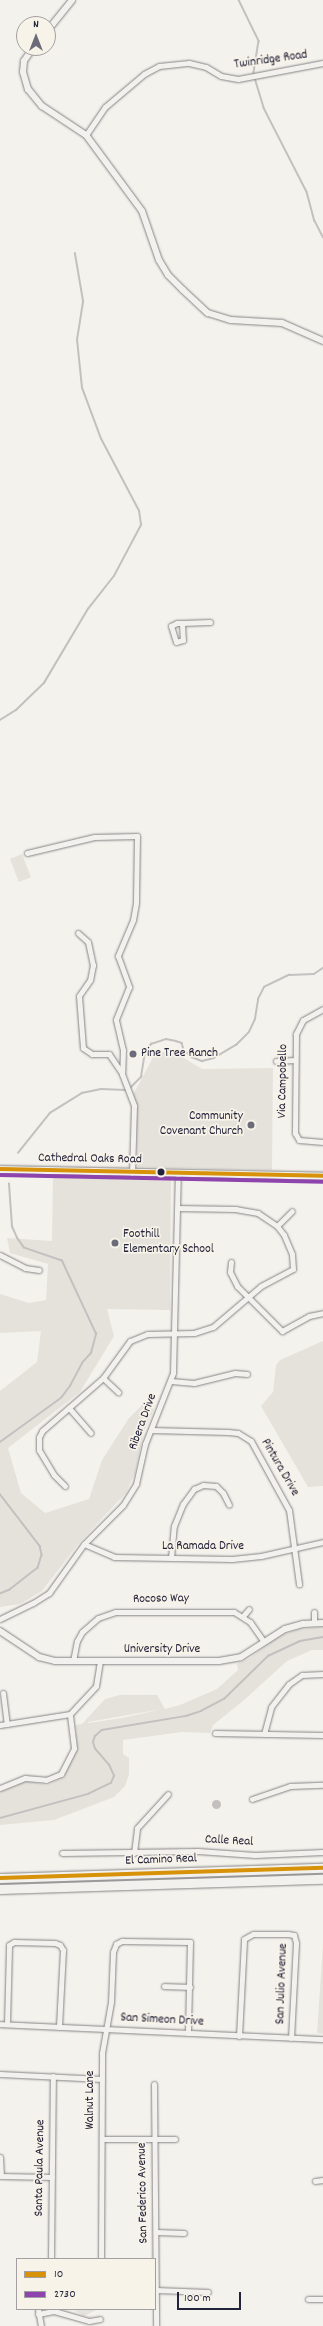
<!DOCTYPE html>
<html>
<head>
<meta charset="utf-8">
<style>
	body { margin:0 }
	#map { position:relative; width:323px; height:2326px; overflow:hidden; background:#f4f2ec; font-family:Dekko,sans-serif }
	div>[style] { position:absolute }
	.built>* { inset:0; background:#e5e2dc; transform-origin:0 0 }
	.water>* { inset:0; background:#c3c0c0 }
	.round { border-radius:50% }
	.stream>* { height:1.5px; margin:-0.75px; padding:0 0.75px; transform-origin:0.75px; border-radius:0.75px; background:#c3c0c0 }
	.roads { filter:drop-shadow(0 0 1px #858486) drop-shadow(0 0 1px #858486) }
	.minor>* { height:5px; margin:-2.5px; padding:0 2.5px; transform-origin:2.5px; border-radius:2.5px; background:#f2f1ed }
	.tertiary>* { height:6px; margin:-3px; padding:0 3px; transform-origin:3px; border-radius:3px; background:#f2f1ed }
	.secondary>* { height:7px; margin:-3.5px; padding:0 3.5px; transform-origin:3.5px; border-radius:3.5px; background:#f2f1ed }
	.motorway>* { height:9px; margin:-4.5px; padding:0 4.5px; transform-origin:4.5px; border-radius:4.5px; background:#f2f1ed }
	.bus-1>* { height:4px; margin:-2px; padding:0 2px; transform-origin:2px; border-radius:2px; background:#d79209 }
	.bus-2>* { height:4px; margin:-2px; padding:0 2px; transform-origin:2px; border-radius:2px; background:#8e44ad }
	.dots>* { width:11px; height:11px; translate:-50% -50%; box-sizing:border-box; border:2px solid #f7f3e8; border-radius:50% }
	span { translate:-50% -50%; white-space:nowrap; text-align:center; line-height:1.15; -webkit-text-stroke:3.5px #f7f3e8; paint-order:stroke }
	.street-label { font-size:13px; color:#22223b }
	.poi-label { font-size:13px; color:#22223b }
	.left { translate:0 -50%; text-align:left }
	.right { translate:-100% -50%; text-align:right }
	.legend { position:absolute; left:16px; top:2258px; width:140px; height:52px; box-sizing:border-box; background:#f7f3e8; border:1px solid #a29fa3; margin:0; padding:5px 7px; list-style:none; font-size:12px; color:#22223b }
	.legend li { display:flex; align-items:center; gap:8px; height:20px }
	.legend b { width:20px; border:1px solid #a29fa3 }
	.north { position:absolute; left:16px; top:16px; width:40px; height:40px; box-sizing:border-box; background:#f7f3e8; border:1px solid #a29fa3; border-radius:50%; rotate:0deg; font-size:11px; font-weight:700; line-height:16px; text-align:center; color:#22223b }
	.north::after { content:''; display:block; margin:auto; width:14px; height:18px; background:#6c6b79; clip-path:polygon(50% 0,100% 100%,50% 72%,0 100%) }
	.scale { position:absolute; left:177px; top:2292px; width:64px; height:18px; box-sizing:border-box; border:2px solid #22223b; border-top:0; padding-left:5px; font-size:12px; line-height:14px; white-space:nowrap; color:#22223b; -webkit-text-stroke:3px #f7f3e8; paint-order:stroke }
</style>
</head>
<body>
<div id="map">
	<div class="built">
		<i style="left:22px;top:854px;width:25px;height:13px;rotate:69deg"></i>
		<i style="clip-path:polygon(156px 1052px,174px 1052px,202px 1069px,273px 1068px,272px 1170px,138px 1167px,134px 1093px)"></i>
		<i style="clip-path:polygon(53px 1178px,171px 1180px,170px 1310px,107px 1309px,114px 1336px,80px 1392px,8px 1448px,21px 1493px,45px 1513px,89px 1499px,102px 1460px,129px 1418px,143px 1404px,154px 1409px,144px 1431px,135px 1473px,126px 1493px,79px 1543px,42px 1591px,20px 1604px,0 1607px,0 1391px,37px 1362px,41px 1331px,0 1333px,0 1294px,29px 1303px,46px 1300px,48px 1264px,10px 1253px,7px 1238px,52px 1241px)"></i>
		<i style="clip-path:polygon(323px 1341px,323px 1486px,308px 1487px,261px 1406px,273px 1392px,276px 1365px,280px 1360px)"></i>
		<i style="clip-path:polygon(evenodd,323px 1627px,323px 1650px,312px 1650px,287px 1661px,243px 1701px,213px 1725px,210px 1733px,182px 1732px,123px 1740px,123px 1754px,129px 1758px,129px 1774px,125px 1786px,114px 1797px,54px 1820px,0 1825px,0 1792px,27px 1781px,47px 1785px,64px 1777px,77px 1748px,76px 1725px,82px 1724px,105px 1699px,120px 1695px,157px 1695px,165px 1709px,180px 1705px,217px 1689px,238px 1670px,237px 1664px,250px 1658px,277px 1637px,299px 1629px,323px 1627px,162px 1709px,122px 1718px,88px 1723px,88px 1722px,162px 1709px)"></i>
		<i style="clip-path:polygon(323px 1945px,323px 2034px,317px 2033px)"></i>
		<i style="clip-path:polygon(72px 2309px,98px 2309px,84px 2316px)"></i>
	</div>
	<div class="water">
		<i class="round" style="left:211.5px;top:1799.5px;width:9px;height:9px"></i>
	</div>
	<div class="stream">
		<i style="left:239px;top:0;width:46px;rotate:64deg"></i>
		<i style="left:259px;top:41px;width:33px;rotate:99deg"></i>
		<i style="left:255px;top:78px;width:31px;rotate:73deg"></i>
		<i style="left:264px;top:108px;width:94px;rotate:62.9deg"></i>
		<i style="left:307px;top:192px;width:30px;rotate:75deg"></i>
		<i style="left:315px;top:221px;width:18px;rotate:63deg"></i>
		<i style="left:0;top:720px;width:19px;rotate:-32deg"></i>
		<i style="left:16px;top:710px;width:39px;rotate:-44deg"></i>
		<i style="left:44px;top:683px;width:86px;rotate:-59.3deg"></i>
		<i style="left:88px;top:609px;width:42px;rotate:-51.8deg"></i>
		<i style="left:114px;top:576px;width:58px;rotate:-62.1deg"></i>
		<i style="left:141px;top:525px;width:14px;rotate:-98deg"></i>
		<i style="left:139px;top:511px;width:81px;rotate:-117.8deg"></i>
		<i style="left:101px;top:439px;width:54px;rotate:-110.4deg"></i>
		<i style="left:82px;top:388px;width:48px;rotate:-95.9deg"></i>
		<i style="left:77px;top:340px;width:39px;rotate:-81deg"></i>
		<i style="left:83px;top:301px;width:48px;rotate:-99.7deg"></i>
		<i style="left:130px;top:1088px;width:16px;rotate:-45deg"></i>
		<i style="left:141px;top:1077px;width:24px;rotate:-81deg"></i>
		<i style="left:145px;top:1053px;width:11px;rotate:-56deg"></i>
		<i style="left:151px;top:1044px;width:16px;rotate:-18deg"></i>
		<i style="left:166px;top:1039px;width:10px;rotate:11deg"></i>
		<i style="left:176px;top:1041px;width:6px;rotate:18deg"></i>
		<i style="left:182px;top:1043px;width:7px;rotate:74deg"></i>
		<i style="left:184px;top:1050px;width:11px;rotate:41deg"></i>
		<i style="left:192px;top:1057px;width:11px;rotate:22deg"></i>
		<i style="left:202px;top:1061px;width:12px;rotate:-14deg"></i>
		<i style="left:214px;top:1058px;width:26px;rotate:-31deg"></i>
		<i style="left:236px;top:1045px;width:18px;rotate:-45deg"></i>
		<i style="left:249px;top:1032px;width:14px;rotate:-65deg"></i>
		<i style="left:255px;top:1019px;width:20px;rotate:-81deg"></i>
		<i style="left:258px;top:999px;width:13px;rotate:-63deg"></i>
		<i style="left:264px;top:987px;width:28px;rotate:-26deg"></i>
		<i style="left:289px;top:975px;width:25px;rotate:-2deg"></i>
		<i style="left:314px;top:974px;width:11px;rotate:-34deg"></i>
		<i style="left:18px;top:1153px;width:51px;rotate:-51.3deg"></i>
		<i style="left:50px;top:1113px;width:38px;rotate:-32deg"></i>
		<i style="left:82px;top:1093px;width:19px;rotate:-12deg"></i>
		<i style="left:101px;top:1089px;width:25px;rotate:2deg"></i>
		<i style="left:0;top:1442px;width:75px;rotate:-35.8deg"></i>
		<i style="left:61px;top:1398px;width:15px;rotate:-53deg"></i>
		<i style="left:70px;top:1386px;width:26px;rotate:-62deg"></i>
		<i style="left:82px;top:1363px;width:13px;rotate:-48deg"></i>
		<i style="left:91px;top:1353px;width:20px;rotate:-75deg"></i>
		<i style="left:96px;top:1334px;width:81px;rotate:-115deg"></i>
		<i style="left:62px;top:1261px;width:40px;rotate:-161.1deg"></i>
		<i style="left:24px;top:1248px;width:12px;rotate:-125deg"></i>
		<i style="left:17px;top:1238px;width:12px;rotate:-114deg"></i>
		<i style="left:12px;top:1227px;width:43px;rotate:-94deg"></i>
		<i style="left:0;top:1494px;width:66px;rotate:52.4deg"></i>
		<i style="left:40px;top:1546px;width:9px;rotate:77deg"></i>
		<i style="left:42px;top:1555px;width:14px;rotate:107deg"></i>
		<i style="left:38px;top:1568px;width:36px;rotate:142deg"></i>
		<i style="left:10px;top:1590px;width:11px;rotate:158deg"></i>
		<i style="left:0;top:1818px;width:91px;rotate:-15.3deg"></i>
		<i style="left:88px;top:1794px;width:25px;rotate:-26deg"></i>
		<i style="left:111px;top:1783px;width:8px;rotate:-67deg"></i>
		<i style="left:114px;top:1776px;width:12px;rotate:-114deg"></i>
		<i style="left:109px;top:1765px;width:21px;rotate:-131deg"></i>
		<i style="left:95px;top:1749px;width:7px;rotate:-106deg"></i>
		<i style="left:93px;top:1742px;width:6px;rotate:-72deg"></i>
		<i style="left:95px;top:1736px;width:9px;rotate:-41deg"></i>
		<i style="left:102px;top:1730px;width:85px;rotate:-9.5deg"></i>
		<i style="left:186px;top:1716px;width:16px;rotate:-18deg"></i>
		<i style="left:201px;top:1711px;width:26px;rotate:-28deg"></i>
		<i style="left:224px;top:1699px;width:62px;rotate:-44.3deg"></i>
		<i style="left:268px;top:1656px;width:35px;rotate:-25deg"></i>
		<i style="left:300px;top:1641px;width:23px;rotate:-10deg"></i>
	</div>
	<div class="roads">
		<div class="minor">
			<i style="left:86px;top:135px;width:34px;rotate:-56deg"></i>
			<i style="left:105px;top:107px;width:51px;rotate:-40.2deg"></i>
			<i style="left:144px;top:74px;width:17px;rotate:-28deg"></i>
			<i style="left:159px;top:66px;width:30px;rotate:-6deg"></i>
			<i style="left:189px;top:63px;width:17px;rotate:13deg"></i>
			<i style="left:206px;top:67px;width:17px;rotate:31deg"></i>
			<i style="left:221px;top:76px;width:17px;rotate:10deg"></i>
			<i style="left:238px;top:79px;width:86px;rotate:-10.7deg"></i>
			<i style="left:182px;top:623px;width:17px;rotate:87deg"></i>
			<i style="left:183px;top:640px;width:7px;rotate:164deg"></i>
			<i style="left:176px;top:642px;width:17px;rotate:-107deg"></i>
			<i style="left:171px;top:626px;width:7px;rotate:-27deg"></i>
			<i style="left:177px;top:623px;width:5px"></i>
			<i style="left:182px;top:623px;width:28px;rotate:-2deg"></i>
			<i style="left:27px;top:853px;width:69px;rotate:-13.4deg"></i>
			<i style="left:94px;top:837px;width:43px;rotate:-1.3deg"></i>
			<i style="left:137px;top:836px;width:67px;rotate:90.9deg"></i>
			<i style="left:136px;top:903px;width:17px;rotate:100deg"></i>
			<i style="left:133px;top:920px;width:39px;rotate:113deg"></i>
			<i style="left:118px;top:956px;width:33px;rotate:70deg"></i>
			<i style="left:129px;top:987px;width:35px;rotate:112deg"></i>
			<i style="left:116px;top:1020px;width:31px;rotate:77deg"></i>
			<i style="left:123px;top:1050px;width:24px;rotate:92deg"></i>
			<i style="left:122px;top:1074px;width:34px;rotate:69deg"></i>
			<i style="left:134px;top:1106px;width:67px;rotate:91.7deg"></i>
			<i style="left:78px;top:933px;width:13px;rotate:42deg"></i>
			<i style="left:88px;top:942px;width:24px;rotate:78deg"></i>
			<i style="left:93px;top:965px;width:15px;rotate:101deg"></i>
			<i style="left:90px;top:980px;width:19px;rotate:125deg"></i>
			<i style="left:79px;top:996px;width:52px;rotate:85.6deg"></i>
			<i style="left:83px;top:1048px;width:11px;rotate:34deg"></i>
			<i style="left:92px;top:1054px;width:17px"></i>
			<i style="left:109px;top:1054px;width:23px;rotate:56deg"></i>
			<i style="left:323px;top:1009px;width:23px;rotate:151deg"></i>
			<i style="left:303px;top:1020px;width:16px;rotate:117deg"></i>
			<i style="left:296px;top:1034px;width:99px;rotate:90.6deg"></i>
			<i style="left:295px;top:1133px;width:8px;rotate:60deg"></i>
			<i style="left:299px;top:1140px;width:24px;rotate:5deg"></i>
			<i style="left:276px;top:1061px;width:19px;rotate:-3deg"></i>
			<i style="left:277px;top:1226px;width:21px;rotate:-45deg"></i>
			<i style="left:0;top:1255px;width:28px;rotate:27deg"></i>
			<i style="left:25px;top:1268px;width:14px;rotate:8deg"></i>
			<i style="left:231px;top:1262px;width:10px;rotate:96deg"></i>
			<i style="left:230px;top:1272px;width:16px;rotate:63deg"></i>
			<i style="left:237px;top:1286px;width:64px;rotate:45deg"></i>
			<i style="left:282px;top:1331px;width:31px;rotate:-29deg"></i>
			<i style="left:309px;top:1316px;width:14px;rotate:-12deg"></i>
			<i style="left:103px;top:1378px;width:21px;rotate:43deg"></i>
			<i style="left:171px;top:1381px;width:23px;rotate:5deg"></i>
			<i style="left:194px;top:1383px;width:42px;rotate:-13.7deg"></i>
			<i style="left:235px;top:1373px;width:12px;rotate:5deg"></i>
			<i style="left:69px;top:1408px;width:33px;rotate:49deg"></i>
			<i style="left:151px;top:1430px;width:77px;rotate:1.5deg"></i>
			<i style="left:228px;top:1432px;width:10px;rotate:6deg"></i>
			<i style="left:238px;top:1433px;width:15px;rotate:32deg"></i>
			<i style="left:251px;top:1441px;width:79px;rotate:61.2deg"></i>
			<i style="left:289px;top:1510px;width:75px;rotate:82.3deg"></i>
			<i style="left:65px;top:1486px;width:16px;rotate:-135deg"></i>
			<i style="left:54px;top:1475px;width:29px;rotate:-121deg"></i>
			<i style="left:39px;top:1450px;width:13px;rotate:-90deg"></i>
			<i style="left:39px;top:1437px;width:7px;rotate:-63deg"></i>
			<i style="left:42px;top:1431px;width:81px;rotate:-41deg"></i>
			<i style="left:103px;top:1378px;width:46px;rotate:-53.9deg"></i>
			<i style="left:130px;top:1341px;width:18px;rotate:-22deg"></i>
			<i style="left:147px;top:1334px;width:47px;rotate:-1.2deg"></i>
			<i style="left:194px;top:1333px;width:20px;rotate:-18deg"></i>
			<i style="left:213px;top:1327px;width:63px;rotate:-40.5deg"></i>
			<i style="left:261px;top:1286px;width:36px;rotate:-28deg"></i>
			<i style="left:293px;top:1269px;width:15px;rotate:-94deg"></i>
			<i style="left:292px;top:1254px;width:21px;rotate:-113deg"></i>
			<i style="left:284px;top:1235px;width:11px;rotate:-128deg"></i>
			<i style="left:277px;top:1226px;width:23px;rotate:-146deg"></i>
			<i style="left:258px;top:1213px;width:22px;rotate:-170deg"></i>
			<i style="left:236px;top:1209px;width:59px;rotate:-179deg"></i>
			<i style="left:84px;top:1544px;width:33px;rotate:23deg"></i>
			<i style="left:114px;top:1557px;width:118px;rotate:1deg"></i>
			<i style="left:232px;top:1559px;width:29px;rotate:-6deg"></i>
			<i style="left:261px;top:1556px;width:64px;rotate:-12.7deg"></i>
			<i style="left:171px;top:1558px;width:32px;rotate:-85deg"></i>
			<i style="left:174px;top:1526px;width:24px;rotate:-68deg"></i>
			<i style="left:183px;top:1504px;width:19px;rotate:-54deg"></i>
			<i style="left:194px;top:1489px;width:10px;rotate:-24deg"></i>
			<i style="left:203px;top:1485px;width:13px;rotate:4deg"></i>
			<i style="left:216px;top:1486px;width:10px;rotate:45deg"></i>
			<i style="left:223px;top:1493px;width:13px;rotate:63deg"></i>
			<i style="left:314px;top:1612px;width:11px;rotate:90deg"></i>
			<i style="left:243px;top:1616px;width:9px;rotate:-49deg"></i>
			<i style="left:0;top:1619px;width:37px;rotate:-26deg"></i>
			<i style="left:33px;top:1603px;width:19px;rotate:-32deg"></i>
			<i style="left:49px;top:1593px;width:60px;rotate:-54.5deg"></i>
			<i style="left:84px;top:1544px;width:55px;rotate:-45deg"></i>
			<i style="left:123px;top:1505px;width:25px;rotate:-58deg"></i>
			<i style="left:136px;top:1484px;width:41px;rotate:-77.3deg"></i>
			<i style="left:145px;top:1444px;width:76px;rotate:-68.5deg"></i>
			<i style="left:173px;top:1373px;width:200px;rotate:-88.6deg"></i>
			<i style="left:73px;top:1661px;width:20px;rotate:-79deg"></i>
			<i style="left:77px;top:1641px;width:10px;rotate:-61deg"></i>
			<i style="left:82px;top:1632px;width:21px;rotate:-41deg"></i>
			<i style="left:98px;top:1618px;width:18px;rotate:-19deg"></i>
			<i style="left:115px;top:1612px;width:119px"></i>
			<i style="left:234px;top:1612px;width:19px;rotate:32deg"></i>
			<i style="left:250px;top:1622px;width:24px;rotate:55deg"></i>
			<i style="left:3px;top:1693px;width:31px;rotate:83deg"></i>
			<i style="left:0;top:1725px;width:71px;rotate:-8.9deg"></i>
			<i style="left:70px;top:1714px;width:38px;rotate:-47deg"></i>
			<i style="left:96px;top:1686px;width:25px;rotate:-81deg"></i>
			<i style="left:215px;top:1733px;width:108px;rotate:1.1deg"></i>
			<i style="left:264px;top:1734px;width:28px;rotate:-75deg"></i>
			<i style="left:271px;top:1707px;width:29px;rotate:-52deg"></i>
			<i style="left:289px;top:1684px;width:16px;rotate:-35deg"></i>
			<i style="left:302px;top:1675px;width:21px;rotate:-3deg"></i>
			<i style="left:0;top:1788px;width:27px;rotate:-22deg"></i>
			<i style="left:25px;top:1778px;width:21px;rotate:5deg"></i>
			<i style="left:46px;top:1780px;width:16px;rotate:-22deg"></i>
			<i style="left:61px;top:1774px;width:29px;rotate:-63deg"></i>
			<i style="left:74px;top:1748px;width:34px;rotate:-97deg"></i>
			<i style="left:252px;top:1799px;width:40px;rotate:-18.9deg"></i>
			<i style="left:290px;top:1786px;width:33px;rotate:-2deg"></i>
			<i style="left:62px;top:1853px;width:136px;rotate:-0.8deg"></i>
			<i style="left:198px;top:1851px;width:57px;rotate:4deg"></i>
			<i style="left:255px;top:1855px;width:68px;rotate:-2.5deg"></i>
			<i style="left:134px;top:1853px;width:25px;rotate:-83deg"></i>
			<i style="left:137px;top:1828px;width:46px;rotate:-47.6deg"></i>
			<i style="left:164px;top:1986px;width:26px;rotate:2deg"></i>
			<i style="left:0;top:2024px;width:323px;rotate:2.7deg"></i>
			<i style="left:7px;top:2024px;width:79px;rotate:-88.5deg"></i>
			<i style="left:9px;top:1945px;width:6px;rotate:-31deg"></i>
			<i style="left:14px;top:1942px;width:41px;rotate:1.4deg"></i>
			<i style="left:55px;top:1943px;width:5px;rotate:22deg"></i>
			<i style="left:60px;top:1945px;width:6px;rotate:59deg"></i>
			<i style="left:63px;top:1950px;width:77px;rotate:93deg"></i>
			<i style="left:239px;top:2036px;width:97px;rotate:-87deg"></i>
			<i style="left:244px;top:1939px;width:10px;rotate:-29deg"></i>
			<i style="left:253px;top:1934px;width:35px"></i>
			<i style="left:288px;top:1934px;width:6px;rotate:9deg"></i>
			<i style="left:294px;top:1935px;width:8px;rotate:76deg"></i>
			<i style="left:296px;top:1943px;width:95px;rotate:93deg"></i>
			<i style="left:0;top:2074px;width:102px;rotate:2.8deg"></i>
			<i style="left:154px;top:2084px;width:242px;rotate:89.5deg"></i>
			<i style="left:102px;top:2139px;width:73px"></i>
			<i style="left:0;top:2157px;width:19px;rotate:87deg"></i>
			<i style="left:0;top:2176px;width:52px;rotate:1.1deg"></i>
			<i style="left:315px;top:2181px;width:8px;rotate:-7deg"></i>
			<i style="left:156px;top:2232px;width:28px;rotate:2deg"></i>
			<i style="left:51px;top:2259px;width:183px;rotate:-89.4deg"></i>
			<i style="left:101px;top:2259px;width:206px;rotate:-89.7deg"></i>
			<i style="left:102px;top:2053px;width:52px;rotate:-80deg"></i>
			<i style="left:111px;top:2002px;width:50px;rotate:-87.7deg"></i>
			<i style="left:113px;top:1952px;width:9px;rotate:-69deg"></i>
			<i style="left:116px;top:1944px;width:7px;rotate:-27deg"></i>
			<i style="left:122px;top:1941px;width:68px;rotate:0.8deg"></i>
			<i style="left:190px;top:1942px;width:91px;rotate:91.3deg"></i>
			<i style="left:156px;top:2290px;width:52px;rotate:2.2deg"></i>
			<i style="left:308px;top:2299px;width:15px"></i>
			<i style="left:38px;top:2309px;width:17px;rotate:80deg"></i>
			<i style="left:38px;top:2314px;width:16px;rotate:-11deg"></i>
			<i style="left:54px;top:2311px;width:36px;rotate:16deg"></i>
			<i style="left:89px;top:2321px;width:11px;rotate:-10deg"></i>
		</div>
		<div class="tertiary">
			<i style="left:48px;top:30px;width:38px;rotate:-51deg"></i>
			<i style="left:33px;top:48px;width:16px;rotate:125deg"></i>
			<i style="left:24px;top:61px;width:11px;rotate:95deg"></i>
			<i style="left:23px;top:72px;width:18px;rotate:74deg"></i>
			<i style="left:28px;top:89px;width:22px;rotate:51deg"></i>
			<i style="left:42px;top:106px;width:53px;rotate:33.4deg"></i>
			<i style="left:86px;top:135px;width:94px;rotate:53.6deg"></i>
			<i style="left:142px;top:211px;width:52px;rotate:70.9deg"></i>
			<i style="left:159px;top:260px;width:17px;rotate:59deg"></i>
			<i style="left:168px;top:275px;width:21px;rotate:45deg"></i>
			<i style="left:183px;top:290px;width:34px;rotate:43deg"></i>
			<i style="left:208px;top:313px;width:24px;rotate:17deg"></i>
			<i style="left:231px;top:320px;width:51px;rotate:3.4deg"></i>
			<i style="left:282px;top:323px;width:45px;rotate:23.7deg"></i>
			<i style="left:0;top:1631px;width:47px;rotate:33.7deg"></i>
			<i style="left:39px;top:1657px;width:16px;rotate:14deg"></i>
			<i style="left:55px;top:1661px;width:164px"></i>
			<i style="left:219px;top:1661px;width:22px;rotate:-10deg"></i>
			<i style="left:241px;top:1657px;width:52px;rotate:-32.5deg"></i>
			<i style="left:285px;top:1629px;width:19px;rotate:-16deg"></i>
			<i style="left:303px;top:1624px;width:20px;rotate:-3deg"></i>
		</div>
		<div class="secondary">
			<i style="left:0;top:1169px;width:323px;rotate:1.2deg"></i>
		</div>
		<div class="motorway">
			<i style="left:0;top:1878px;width:323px;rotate:-1.8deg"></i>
			<i style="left:0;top:1889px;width:323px;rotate:-1.8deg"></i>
		</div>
	</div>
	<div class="bus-1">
		<i style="left:0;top:1169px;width:323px;rotate:1.2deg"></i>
		<i style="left:0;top:1878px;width:323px;rotate:-1.8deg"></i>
	</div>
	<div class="bus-2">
		<i style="left:0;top:1175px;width:323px;rotate:1.2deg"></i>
	</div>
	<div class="dots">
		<i style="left:133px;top:1054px;background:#6c6b79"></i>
		<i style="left:251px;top:1125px;background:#6c6b79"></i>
		<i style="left:161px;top:1172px;background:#22223b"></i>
		<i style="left:115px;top:1243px;background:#6c6b79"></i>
	</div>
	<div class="street-label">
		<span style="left:271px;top:61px;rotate:-8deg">Twinridge Road</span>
		<span style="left:284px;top:1081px;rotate:-89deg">Via Campobello</span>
		<span style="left:90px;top:1160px;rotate:1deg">Cathedral Oaks Road</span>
		<span style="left:144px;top:1422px;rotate:-70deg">Ribera Drive</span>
		<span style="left:279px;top:1468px;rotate:60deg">Pintura Drive</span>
		<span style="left:203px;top:1547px">La Ramada Drive</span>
		<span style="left:161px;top:1600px;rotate:-1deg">Rocoso Way</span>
		<span style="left:162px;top:1650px">University Drive</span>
		<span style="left:229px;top:1842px;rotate:3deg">Calle Real</span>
		<span style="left:161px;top:1861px;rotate:-2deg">El Camino Real</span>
		<span style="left:283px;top:1984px;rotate:-88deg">San Julio Avenue</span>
		<span style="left:162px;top:2021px;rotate:3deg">San Simeon Drive</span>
		<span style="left:91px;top:2100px;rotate:-90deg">Walnut Lane</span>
		<span style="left:41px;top:2168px;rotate:-89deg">Santa Paula Avenue</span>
		<span style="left:144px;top:2193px;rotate:-91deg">San Federico Avenue</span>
	</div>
	<div class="poi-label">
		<span class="left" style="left:141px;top:1054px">Pine Tree Ranch</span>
		<span class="right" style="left:243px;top:1125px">Community<br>Covenant Church</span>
		<span class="left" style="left:123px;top:1243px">Foothill<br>Elementary School</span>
	</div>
	<ul class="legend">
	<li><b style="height:5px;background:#d79209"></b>10</li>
	<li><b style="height:5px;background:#8e44ad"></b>2730</li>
	</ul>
	<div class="north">N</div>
	<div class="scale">100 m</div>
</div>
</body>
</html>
